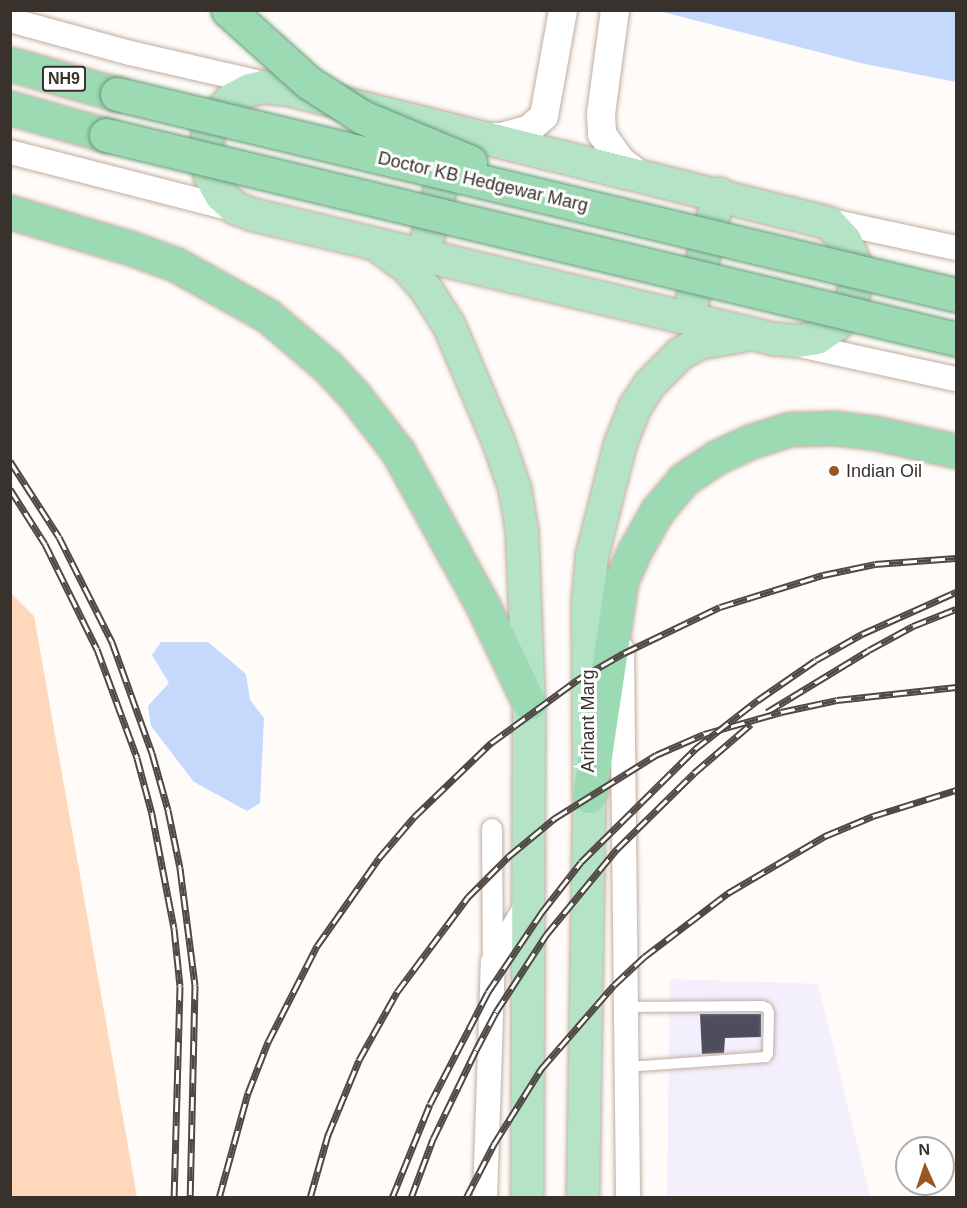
<!DOCTYPE html>
<html>
<head>
<meta charset="utf-8">
<style>
	body { margin:0 }
	#map { position:relative; width:967px; height:1208px; overflow:hidden; background:#fefbf8; font-family:Helvetica,sans-serif }
	div>[style] { position:absolute }
	.industrial>* { inset:0; background:#f3effc }
	.green>* { inset:0; background:#ffd8bb }
	.water>* { inset:0; background:#c5d9fd }
	.building>* { inset:0; background:#4d4d5e }
	.roads { filter:drop-shadow(0 0 2px #bfada0) drop-shadow(0 0 2px #bfada0) }
	.service>* { height:10px; margin:-5px; padding:0 5px; transform-origin:5px; border-radius:5px; background:#fff }
	.minor>* { height:20px; margin:-10px; padding:0 10px; transform-origin:10px; border-radius:10px; background:#fff }
	.tertiary>* { height:24px; margin:-12px; padding:0 12px; transform-origin:12px; border-radius:12px; background:#fff }
	.secondary>* { height:28px; margin:-14px; padding:0 14px; transform-origin:14px; border-radius:14px; background:#fff }
	.primary>* { height:32px; margin:-16px; padding:0 16px; transform-origin:16px; border-radius:16px; background:#b5e3c6 }
	.trunk>* { height:33px; margin:-16.5px; padding:0 16.5px; transform-origin:16.5px; border-radius:16.5px; background:#9cdab3 }
	.rail>* { height:7px; margin-top:-3.5px; transform-origin:0; background:repeating-linear-gradient(90deg,#fff 0 14px,#4f4843 0 28px); box-sizing:border-box; border-block:2px solid #4f4843 }
	.bridges { filter:drop-shadow(0 0 2px #699977) drop-shadow(0 0 2px #699977) }
	.trunk-bridge>* { height:33px; margin:-16.5px; padding:0 16.5px; transform-origin:16.5px; border-radius:16.5px; background:#9cdab3 }
	.dots>* { width:16px; height:16px; translate:-50% -50%; box-sizing:border-box; border:3px solid #fff; border-radius:50% }
	span { translate:-50% -50%; white-space:nowrap; text-align:center; line-height:1.15; -webkit-text-stroke:6px #fff; paint-order:stroke }
	.shield-label span { padding:2px 4px; background:#fff; border:2px solid; border-radius:4px; -webkit-text-stroke-width:0 }
	.shield-label { font-size:16px; color:#39312c; font-weight:700 }
	.street-label { font-size:18px; color:#39312c }
	.poi-label { font-size:18px; color:#39312c }
	.left { translate:0 -50%; text-align:left }
	.frame { position:absolute; inset:0; border:12px solid #39312c; pointer-events:none }
	.north { position:absolute; left:895px; top:1136px; width:60px; height:60px; box-sizing:border-box; background:#fff; border:2px solid #b0adab; border-radius:50%; rotate:357deg; font-size:16px; font-weight:700; line-height:24px; text-align:center; color:#39312c }
	.north::after { content:''; display:block; margin:auto; width:21px; height:27px; background:#985722; clip-path:polygon(50% 0,100% 100%,50% 72%,0 100%) }
</style>
</head>
<body>
<div id="map">
	<div class="industrial">
		<i style="clip-path:polygon(670px 979px,818px 984px,870px 1197px,667px 1198px)"></i>
	</div>
	<div class="green">
		<i style="clip-path:polygon(11px 593px,34px 616px,137px 1197px,11px 1197px)"></i>
	</div>
	<div class="water">
		<i style="clip-path:polygon(659px 11px,956px 11px,956px 82px,865px 64px)"></i>
		<i style="clip-path:polygon(161px 642px,208px 642px,246px 674px,250px 700px,264px 718px,260px 803px,247px 811px,194px 782px,151px 726px,148px 706px,169px 683px,152px 655px)"></i>
	</div>
	<div class="building">
		<i style="clip-path:polygon(700px 1014px,761px 1014px,761px 1037px,725px 1038px,724px 1053px,702px 1054px)"></i>
	</div>
	<div class="roads">
		<div class="service">
			<i style="left:627px;top:1007px;width:135px;rotate:-0.4deg"></i>
			<i style="left:762px;top:1006px;width:5px;rotate:22deg"></i>
			<i style="left:767px;top:1008px;width:5px;rotate:68deg"></i>
			<i style="left:769px;top:1013px;width:41px;rotate:91.4deg"></i>
			<i style="left:768px;top:1054px;width:4px;rotate:124deg"></i>
			<i style="left:766px;top:1057px;width:138px;rotate:175.9deg"></i>
		</div>
		<div class="minor">
			<i style="left:492px;top:829px;width:133px;rotate:89.6deg"></i>
		</div>
		<div class="tertiary">
			<i style="left:10px;top:20px;width:124px;rotate:15.4deg"></i>
			<i style="left:130px;top:53px;width:144px;rotate:12.9deg"></i>
			<i style="left:10px;top:152px;width:237px;rotate:14.4deg"></i>
			<i style="left:822px;top:219px;width:137px;rotate:12.2deg"></i>
			<i style="left:795px;top:344px;width:165px;rotate:12.3deg"></i>
			<i style="left:622px;top:649px;width:549px;rotate:89.37deg"></i>
			<i style="left:485px;top:1198px;width:236px;rotate:-88.1deg"></i>
			<i style="left:493px;top:962px;width:69px;rotate:-59.3deg"></i>
		</div>
		<div class="secondary">
			<i style="left:615px;top:10px;width:105px;rotate:97.7deg"></i>
			<i style="left:601px;top:114px;width:20px;rotate:87deg"></i>
			<i style="left:602px;top:134px;width:33px;rotate:55deg"></i>
			<i style="left:621px;top:161px;width:25px;rotate:37deg"></i>
			<i style="left:486px;top:137px;width:15px"></i>
			<i style="left:501px;top:137px;width:28px;rotate:-15deg"></i>
			<i style="left:528px;top:130px;width:21px;rotate:-41deg"></i>
			<i style="left:544px;top:116px;width:108px;rotate:-79.8deg"></i>
		</div>
		<div class="primary">
			<i style="left:263px;top:87px;width:27px;rotate:6deg"></i>
			<i style="left:290px;top:90px;width:555px;rotate:13.86deg"></i>
			<i style="left:829px;top:223px;width:23px;rotate:47deg"></i>
			<i style="left:845px;top:240px;width:23px;rotate:67deg"></i>
			<i style="left:854px;top:261px;width:23px;rotate:85deg"></i>
			<i style="left:856px;top:284px;width:23px;rotate:105deg"></i>
			<i style="left:850px;top:306px;width:24px;rotate:126deg"></i>
			<i style="left:836px;top:325px;width:23px;rotate:146deg"></i>
			<i style="left:817px;top:338px;width:20px;rotate:171deg"></i>
			<i style="left:797px;top:341px;width:23px;rotate:-175deg"></i>
			<i style="left:774px;top:339px;width:535px;rotate:-166.59deg"></i>
			<i style="left:254px;top:215px;width:20px;rotate:-160deg"></i>
			<i style="left:235px;top:208px;width:19px;rotate:-137deg"></i>
			<i style="left:221px;top:195px;width:23px;rotate:-119deg"></i>
			<i style="left:210px;top:175px;width:20px;rotate:-101deg"></i>
			<i style="left:206px;top:155px;width:21px;rotate:-85deg"></i>
			<i style="left:208px;top:134px;width:21px;rotate:-65deg"></i>
			<i style="left:217px;top:115px;width:21px;rotate:-47deg"></i>
			<i style="left:231px;top:100px;width:21px;rotate:-28deg"></i>
			<i style="left:250px;top:90px;width:13px;rotate:-13deg"></i>
			<i style="left:382px;top:249px;width:32px;rotate:36deg"></i>
			<i style="left:408px;top:268px;width:31px;rotate:50deg"></i>
			<i style="left:428px;top:292px;width:39px;rotate:58deg"></i>
			<i style="left:449px;top:325px;width:128px;rotate:67deg"></i>
			<i style="left:499px;top:443px;width:49px;rotate:70.8deg"></i>
			<i style="left:515px;top:489px;width:43px;rotate:80.5deg"></i>
			<i style="left:522px;top:531px;width:172px;rotate:87.7deg"></i>
			<i style="left:529px;top:703px;width:495px;rotate:90.2deg"></i>
			<i style="left:423px;top:255px;width:110px;rotate:-75.2deg"></i>
			<i style="left:688px;top:318px;width:128px;rotate:-76deg"></i>
			<i style="left:583px;top:1198px;width:402px;rotate:-89.1deg"></i>
			<i style="left:589px;top:796px;width:194px;rotate:-90.3deg"></i>
			<i style="left:588px;top:602px;width:46px;rotate:-85deg"></i>
			<i style="left:592px;top:556px;width:114px;rotate:-75.8deg"></i>
			<i style="left:620px;top:445px;width:41px;rotate:-68.5deg"></i>
			<i style="left:635px;top:407px;width:27px;rotate:-57deg"></i>
			<i style="left:650px;top:384px;width:42px;rotate:-45deg"></i>
			<i style="left:680px;top:354px;width:23px;rotate:-29deg"></i>
			<i style="left:700px;top:343px;width:42px;rotate:-9.7deg"></i>
		</div>
		<div class="trunk">
			<i style="left:10px;top:64px;width:111px;rotate:15.7deg"></i>
			<i style="left:10px;top:108px;width:100px;rotate:15.7deg"></i>
			<i style="left:10px;top:212px;width:128px;rotate:16.7deg"></i>
			<i style="left:133px;top:249px;width:45px;rotate:19.7deg"></i>
			<i style="left:175px;top:264px;width:107px;rotate:29.2deg"></i>
			<i style="left:268px;top:316px;width:77px;rotate:40.3deg"></i>
			<i style="left:327px;top:366px;width:41px;rotate:47deg"></i>
			<i style="left:355px;top:396px;width:71px;rotate:52.5deg"></i>
			<i style="left:398px;top:452px;width:176px;rotate:61.1deg"></i>
			<i style="left:483px;top:606px;width:107px;rotate:64.6deg"></i>
			<i style="left:589px;top:796px;width:217px;rotate:-81.5deg"></i>
			<i style="left:621px;top:581px;width:34px;rotate:-66deg"></i>
			<i style="left:635px;top:550px;width:45px;rotate:-60.6deg"></i>
			<i style="left:657px;top:511px;width:42px;rotate:-49.8deg"></i>
			<i style="left:684px;top:479px;width:37px;rotate:-34deg"></i>
			<i style="left:715px;top:458px;width:38px;rotate:-25deg"></i>
			<i style="left:749px;top:442px;width:43px;rotate:-17.6deg"></i>
			<i style="left:790px;top:429px;width:45px;rotate:-1.3deg"></i>
			<i style="left:835px;top:428px;width:41px;rotate:7deg"></i>
			<i style="left:876px;top:433px;width:82px;rotate:12.7deg"></i>
		</div>
	</div>
	<div class="rail">
		<i style="left:10px;top:461px;width:90px;rotate:57.2deg"></i>
		<i style="left:59px;top:537px;width:118px;rotate:63.2deg"></i>
		<i style="left:112px;top:642px;width:118px;rotate:70.2deg"></i>
		<i style="left:152px;top:753px;width:59px;rotate:74.3deg"></i>
		<i style="left:168px;top:810px;width:59px;rotate:78.3deg"></i>
		<i style="left:180px;top:868px;width:118px;rotate:82.7deg"></i>
		<i style="left:195px;top:985px;width:213px;rotate:91.3deg"></i>
		<i style="left:10px;top:489px;width:65px;rotate:57.5deg"></i>
		<i style="left:45px;top:544px;width:117px;rotate:63.7deg"></i>
		<i style="left:97px;top:649px;width:116px;rotate:69.8deg"></i>
		<i style="left:137px;top:758px;width:58px;rotate:75deg"></i>
		<i style="left:152px;top:814px;width:116px;rotate:79.1deg"></i>
		<i style="left:174px;top:928px;width:58px;rotate:84.1deg"></i>
		<i style="left:180px;top:986px;width:212px;rotate:91.6deg"></i>
		<i style="left:767px;top:712px;width:119px;rotate:-31.3deg"></i>
		<i style="left:869px;top:650px;width:50px;rotate:-28.6deg"></i>
		<i style="left:913px;top:626px;width:46px;rotate:-21.6deg"></i>
		<i style="left:219px;top:1198px;width:109px;rotate:-74.6deg"></i>
		<i style="left:248px;top:1093px;width:55px;rotate:-68.6deg"></i>
		<i style="left:268px;top:1042px;width:108px;rotate:-63deg"></i>
		<i style="left:317px;top:946px;width:108px;rotate:-54.8deg"></i>
		<i style="left:379px;top:858px;width:54px;rotate:-49.5deg"></i>
		<i style="left:414px;top:817px;width:107px;rotate:-43.9deg"></i>
		<i style="left:491px;top:743px;width:107px;rotate:-36.2deg"></i>
		<i style="left:577px;top:680px;width:54px;rotate:-29.9deg"></i>
		<i style="left:624px;top:653px;width:106px;rotate:-25.6deg"></i>
		<i style="left:720px;top:607px;width:108px;rotate:-17.3deg"></i>
		<i style="left:823px;top:575px;width:53px;rotate:-11.9deg"></i>
		<i style="left:875px;top:564px;width:81px;rotate:-4.2deg"></i>
		<i style="left:310px;top:1198px;width:66px;rotate:-74.1deg"></i>
		<i style="left:328px;top:1135px;width:81px;rotate:-67.5deg"></i>
		<i style="left:359px;top:1060px;width:78px;rotate:-60.8deg"></i>
		<i style="left:397px;top:992px;width:119px;rotate:-53.2deg"></i>
		<i style="left:468px;top:897px;width:58px;rotate:-45deg"></i>
		<i style="left:509px;top:856px;width:60px;rotate:-39.6deg"></i>
		<i style="left:555px;top:818px;width:119px;rotate:-32deg"></i>
		<i style="left:656px;top:755px;width:52px;rotate:-23.6deg"></i>
		<i style="left:704px;top:734px;width:80px;rotate:-15.9deg"></i>
		<i style="left:781px;top:712px;width:57px;rotate:-12.1deg"></i>
		<i style="left:837px;top:700px;width:120px;rotate:-6.2deg"></i>
		<i style="left:392px;top:1198px;width:101px;rotate:-68deg"></i>
		<i style="left:430px;top:1104px;width:126px;rotate:-62.6deg"></i>
		<i style="left:488px;top:992px;width:97px;rotate:-56deg"></i>
		<i style="left:542px;top:912px;width:63px;rotate:-52deg"></i>
		<i style="left:581px;top:862px;width:161px;rotate:-44.7deg"></i>
		<i style="left:695px;top:749px;width:80px;rotate:-37.9deg"></i>
		<i style="left:758px;top:700px;width:70px;rotate:-34.6deg"></i>
		<i style="left:816px;top:660px;width:53px;rotate:-29.5deg"></i>
		<i style="left:862px;top:634px;width:103px;rotate:-24.1deg"></i>
		<i style="left:411px;top:1198px;width:63px;rotate:-69.6deg"></i>
		<i style="left:433px;top:1139px;width:99px;rotate:-64.2deg"></i>
		<i style="left:476px;top:1050px;width:43px;rotate:-62.2deg"></i>
		<i style="left:496px;top:1012px;width:92px;rotate:-57deg"></i>
		<i style="left:546px;top:935px;width:112px;rotate:-50.5deg"></i>
		<i style="left:617px;top:849px;width:108px;rotate:-44.6deg"></i>
		<i style="left:694px;top:773px;width:75px;rotate:-40.7deg"></i>
		<i style="left:466px;top:1198px;width:61px;rotate:-62.6deg"></i>
		<i style="left:494px;top:1144px;width:89px;rotate:-57.9deg"></i>
		<i style="left:541px;top:1069px;width:111px;rotate:-49deg"></i>
		<i style="left:614px;top:985px;width:41px;rotate:-43deg"></i>
		<i style="left:644px;top:957px;width:106px;rotate:-37.3deg"></i>
		<i style="left:728px;top:893px;width:113px;rotate:-30.4deg"></i>
		<i style="left:825px;top:836px;width:52px;rotate:-22.6deg"></i>
		<i style="left:873px;top:816px;width:87px;rotate:-17.4deg"></i>
	</div>
	<div class="bridges">
		<div class="trunk-bridge">
			<i style="left:228px;top:10px;width:108px;rotate:42deg"></i>
			<i style="left:308px;top:82px;width:64px;rotate:32.9deg"></i>
			<i style="left:362px;top:117px;width:117px;rotate:22.6deg"></i>
			<i style="left:117px;top:94px;width:863px;rotate:13.47deg"></i>
			<i style="left:106px;top:135px;width:874px;rotate:13.5deg"></i>
		</div>
	</div>
	<div class="dots">
		<i style="left:834px;top:471px;background:#985722"></i>
	</div>
	<div class="shield-label">
		<span style="left:64px;top:79px">NH9</span>
	</div>
	<div class="street-label">
		<span style="left:483px;top:182px;rotate:13deg">Doctor KB Hedgewar Marg</span>
		<span style="left:588px;top:721px;rotate:-90deg">Arihant Marg</span>
	</div>
	<div class="poi-label">
		<span class="left" style="left:846px;top:471px">Indian Oil</span>
	</div>
	<div class="frame"></div>
	<div class="north">N</div>
</div>
</body>
</html>
